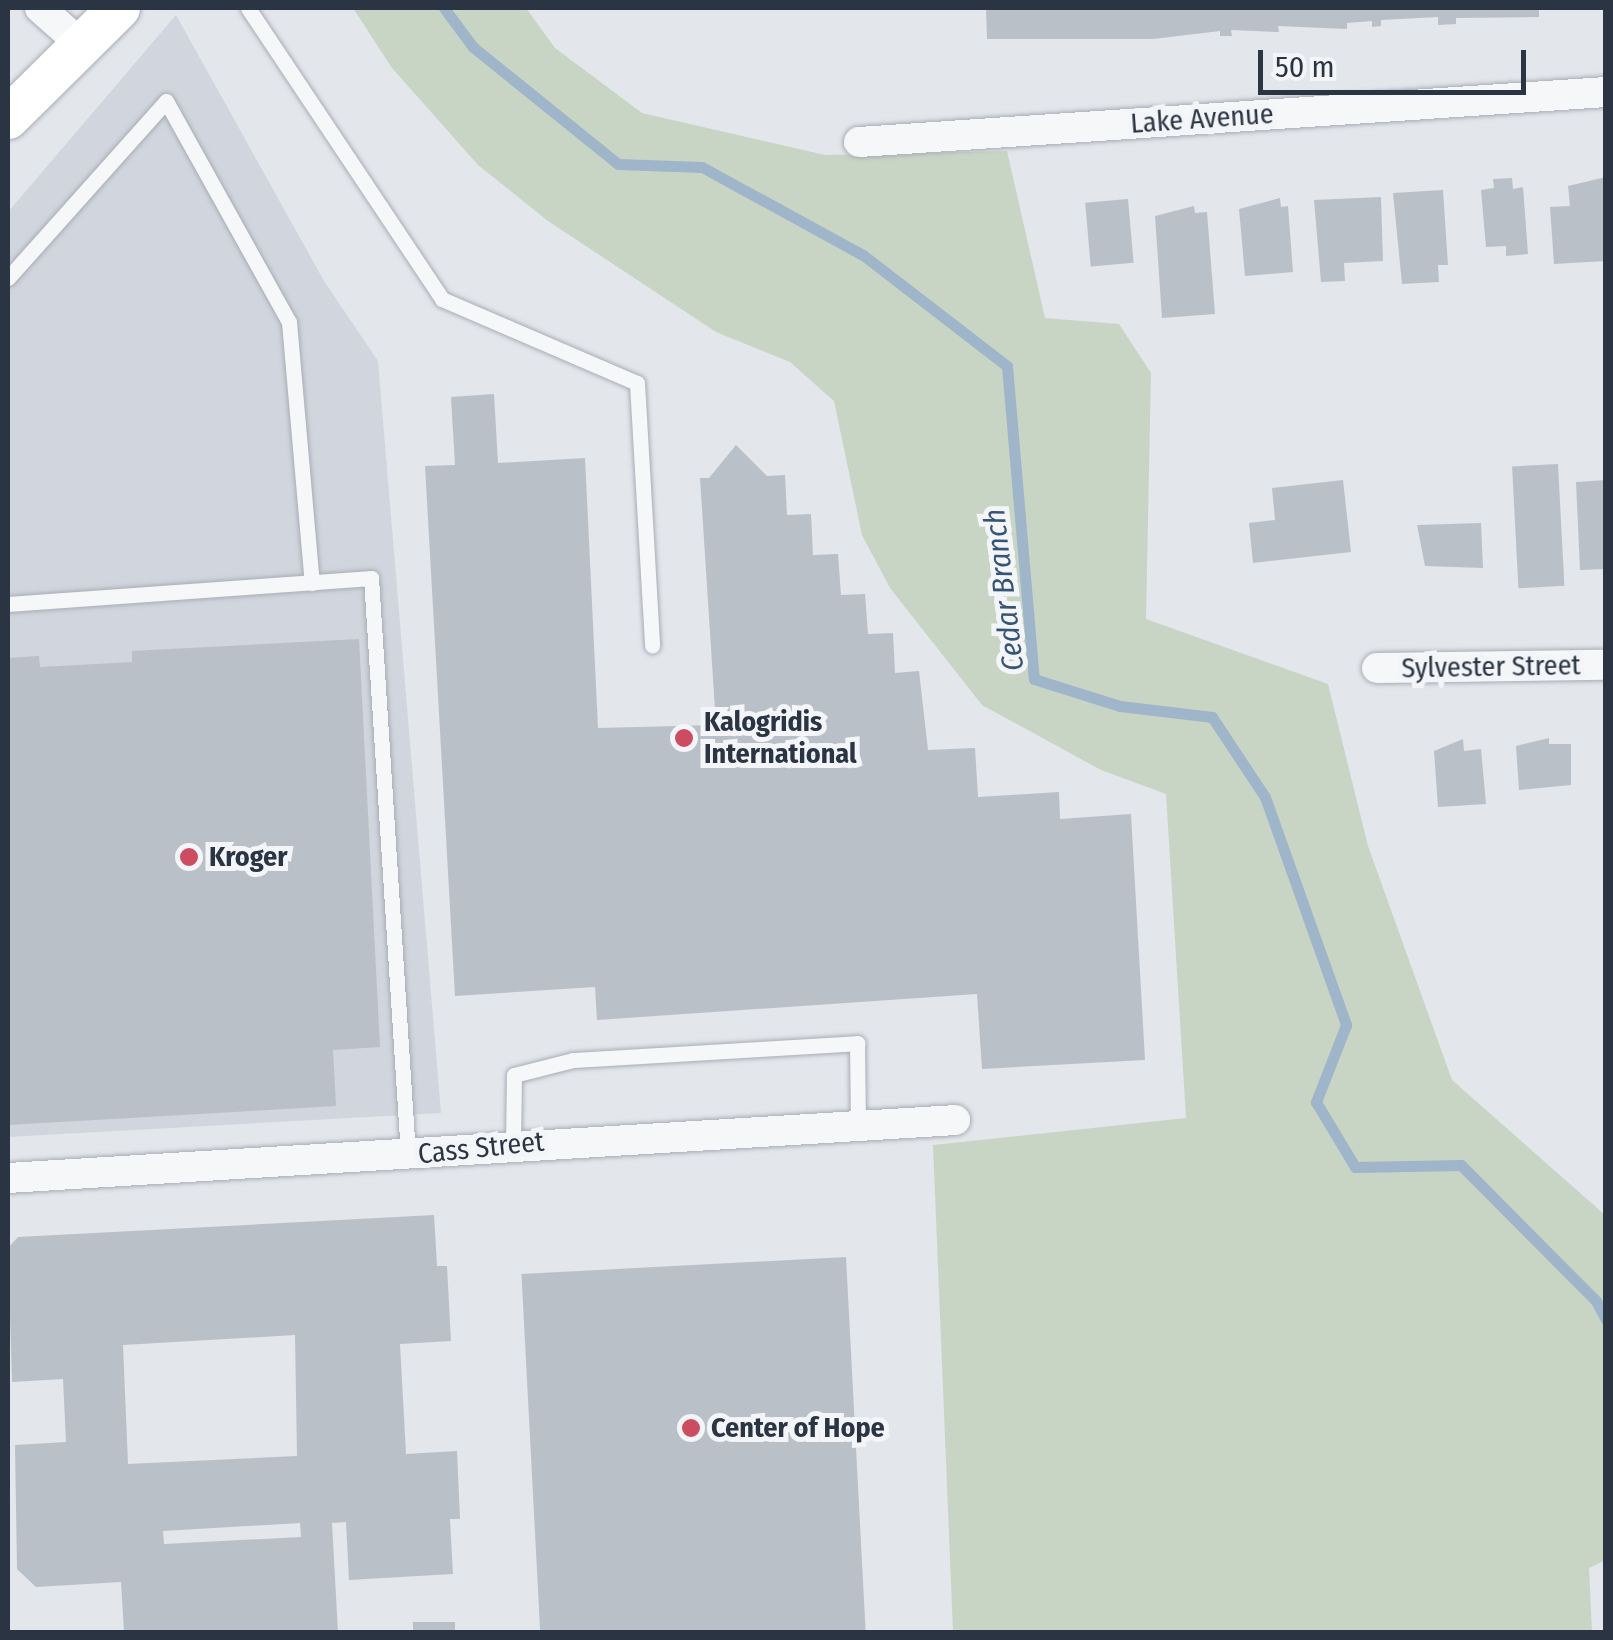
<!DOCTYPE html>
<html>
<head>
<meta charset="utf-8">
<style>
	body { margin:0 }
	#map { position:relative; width:1613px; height:1640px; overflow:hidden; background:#e3e6eb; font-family:"Fira Sans Condensed",sans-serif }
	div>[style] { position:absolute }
	.built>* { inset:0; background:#d1d5dd }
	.green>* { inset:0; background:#c9d5c4 }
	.stream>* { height:11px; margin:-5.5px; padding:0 5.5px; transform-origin:5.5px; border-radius:5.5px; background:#9fb5ca }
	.building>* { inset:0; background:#bac0c8; transform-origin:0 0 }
	.roads { filter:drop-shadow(0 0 2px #a8adb5) drop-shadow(0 0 2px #a8adb5) }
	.service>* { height:15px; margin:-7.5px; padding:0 7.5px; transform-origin:7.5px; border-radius:7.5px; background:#f6f7f9 }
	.minor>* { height:30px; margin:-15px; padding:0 15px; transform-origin:15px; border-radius:15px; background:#f6f7f9 }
	.secondary>* { height:42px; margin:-21px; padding:0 21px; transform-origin:21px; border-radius:21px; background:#fff }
	.dots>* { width:28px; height:28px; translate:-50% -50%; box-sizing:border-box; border:5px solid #f3f5f8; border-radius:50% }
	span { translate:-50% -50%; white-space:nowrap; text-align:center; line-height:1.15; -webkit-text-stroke:10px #f3f5f8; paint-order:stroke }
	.street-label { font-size:28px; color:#2b3443 }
	.poi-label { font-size:28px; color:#2b3443; font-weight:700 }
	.left { translate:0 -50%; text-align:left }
	.water-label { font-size:30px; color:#365476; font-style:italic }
	.frame { position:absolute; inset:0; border:10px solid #2b3443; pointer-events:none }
	.scale { position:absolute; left:1258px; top:50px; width:268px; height:45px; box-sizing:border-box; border:5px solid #2b3443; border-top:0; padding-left:12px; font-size:30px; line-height:35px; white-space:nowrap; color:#2b3443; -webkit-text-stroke:8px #f3f5f8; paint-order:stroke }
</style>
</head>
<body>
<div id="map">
	<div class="built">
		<i style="clip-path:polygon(176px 15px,324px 281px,378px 361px,441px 1113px,8px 1137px,8px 212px)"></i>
	</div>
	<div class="green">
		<i style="clip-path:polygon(353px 8px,526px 8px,555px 48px,642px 113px,825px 155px,1007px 151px,1045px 318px,1119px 324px,1151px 373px,1146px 619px,1328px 684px,1368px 846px,1452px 1080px,1605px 1215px,1606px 1560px,1589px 1568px,1592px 1632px,953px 1632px,933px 1145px,1186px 1118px,1166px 794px,1101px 770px,982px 705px,890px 588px,862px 535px,834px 401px,790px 362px,716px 332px,548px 221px,478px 165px,392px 68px)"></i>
	</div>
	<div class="stream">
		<i style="left:444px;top:8px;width:49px;rotate:53.4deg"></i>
		<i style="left:473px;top:47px;width:186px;rotate:38.9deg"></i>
		<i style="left:618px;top:164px;width:84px;rotate:2deg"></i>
		<i style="left:702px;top:167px;width:183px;rotate:28.7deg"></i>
		<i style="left:863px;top:255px;width:182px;rotate:37.6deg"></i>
		<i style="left:1007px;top:366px;width:314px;rotate:85.1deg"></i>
		<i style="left:1034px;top:679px;width:90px;rotate:17.4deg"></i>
		<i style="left:1120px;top:706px;width:93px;rotate:6.8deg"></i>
		<i style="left:1212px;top:717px;width:96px;rotate:56.5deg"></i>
		<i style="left:1265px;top:797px;width:242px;rotate:70.4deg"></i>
		<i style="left:1346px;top:1025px;width:83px;rotate:111.3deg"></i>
		<i style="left:1316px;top:1102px;width:76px;rotate:59deg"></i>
		<i style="left:1355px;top:1167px;width:106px;rotate:-1.1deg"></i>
		<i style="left:1461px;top:1165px;width:192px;rotate:45.2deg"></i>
		<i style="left:1596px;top:1301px;width:21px;rotate:62deg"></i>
	</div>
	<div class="building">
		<i style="clip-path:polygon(986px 8px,1539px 8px,1539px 17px,1456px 18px,1456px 24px,1438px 25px,1438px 17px,1381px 20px,1381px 26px,1372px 27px,1372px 21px,1347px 23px,1347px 29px,1278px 26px,1279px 32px,1231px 30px,1232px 36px,1220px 36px,1220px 31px,1153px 39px,987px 39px)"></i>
		<i style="clip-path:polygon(1606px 177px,1606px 261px,1554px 264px,1550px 207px,1570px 206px,1568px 186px)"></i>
		<i style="clip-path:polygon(1512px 178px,1513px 189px,1523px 187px,1528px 254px,1506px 256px,1506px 246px,1486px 247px,1481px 190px,1494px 188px,1493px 179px)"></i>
		<i style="clip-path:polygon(1443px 190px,1448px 265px,1438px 265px,1439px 282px,1402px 284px,1393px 193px)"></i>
		<i style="clip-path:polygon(1381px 197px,1383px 261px,1344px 263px,1345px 281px,1321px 282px,1314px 200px)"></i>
		<i style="clip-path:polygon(1280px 198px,1281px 207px,1288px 206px,1293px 272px,1245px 276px,1239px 209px)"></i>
		<i style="left:1128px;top:199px;width:64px;height:43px;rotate:85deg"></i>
		<i style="clip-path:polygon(1194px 206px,1195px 213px,1207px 212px,1215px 314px,1162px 318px,1155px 216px)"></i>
		<i style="clip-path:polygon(494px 394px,498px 463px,585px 458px,598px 728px,716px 725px,700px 478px,709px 478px,736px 445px,767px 476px,785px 475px,787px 515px,811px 514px,813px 555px,838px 554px,841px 595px,865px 594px,868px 634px,893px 633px,895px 673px,919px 671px,928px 750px,975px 748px,978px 797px,1059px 792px,1060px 819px,1131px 814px,1145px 1060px,982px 1069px,977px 994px,597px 1020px,595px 987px,455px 996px,425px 466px,455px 465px,451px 397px)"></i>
		<i style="left:1558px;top:464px;width:122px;height:46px;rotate:87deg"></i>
		<i style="clip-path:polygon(1343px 480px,1351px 552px,1253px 563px,1249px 523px,1275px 520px,1272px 488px)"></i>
		<i style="clip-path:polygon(1606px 480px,1606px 569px,1580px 570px,1576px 482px)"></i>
		<i style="clip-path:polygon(1481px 523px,1483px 568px,1425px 566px,1417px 525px)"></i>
		<i style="clip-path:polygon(359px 639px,380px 1047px,333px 1050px,336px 1106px,8px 1125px,8px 658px,39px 656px,40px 667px,132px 662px,132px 651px)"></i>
		<i style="clip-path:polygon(1549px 738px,1549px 744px,1571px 744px,1571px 785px,1519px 790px,1516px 746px)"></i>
		<i style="clip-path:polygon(1463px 739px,1464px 751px,1481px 749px,1486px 804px,1438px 807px,1434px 751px)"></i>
		<i style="clip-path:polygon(evenodd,434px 1215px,437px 1266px,447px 1266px,451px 1341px,400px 1344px,406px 1454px,457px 1451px,460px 1519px,450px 1519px,453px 1574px,349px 1580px,346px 1522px,332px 1523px,338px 1632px,124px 1632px,121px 1582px,36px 1587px,17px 1569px,15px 1445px,66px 1442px,63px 1379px,12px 1382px,8px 1248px,18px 1237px,434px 1215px,295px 1335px,297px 1456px,128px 1464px,123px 1345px,295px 1335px,434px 1215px,300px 1523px,301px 1537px,164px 1544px,163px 1531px,300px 1523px)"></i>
		<i style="left:846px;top:1257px;width:375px;height:325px;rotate:87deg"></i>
		<i style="left:455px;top:1622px;width:10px;height:42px;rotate:90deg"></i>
	</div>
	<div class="roads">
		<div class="service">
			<i style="left:248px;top:8px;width:350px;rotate:56.3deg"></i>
			<i style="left:442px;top:299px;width:212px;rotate:23.3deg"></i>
			<i style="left:637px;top:383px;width:263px;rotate:86.7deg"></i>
			<i style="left:8px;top:278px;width:237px;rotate:-48.2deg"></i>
			<i style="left:166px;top:101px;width:253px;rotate:60.9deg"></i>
			<i style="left:289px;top:322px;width:262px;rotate:85deg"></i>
			<i style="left:8px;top:604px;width:364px;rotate:-4.1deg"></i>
			<i style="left:371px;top:578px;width:578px;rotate:86.33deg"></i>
			<i style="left:513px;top:1145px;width:70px;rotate:-89.2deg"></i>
			<i style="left:514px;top:1075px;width:61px;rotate:-14.3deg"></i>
			<i style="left:573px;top:1060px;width:285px;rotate:-3.4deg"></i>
			<i style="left:857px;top:1043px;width:81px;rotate:89.3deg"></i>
		</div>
		<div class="minor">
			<i style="left:40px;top:8px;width:57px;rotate:41.5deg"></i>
			<i style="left:859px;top:142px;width:749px;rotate:-3.83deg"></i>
			<i style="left:1377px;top:668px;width:229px;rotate:-0.8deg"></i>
			<i style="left:8px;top:1178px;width:949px;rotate:-3.5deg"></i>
		</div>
		<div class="secondary">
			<i style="left:8px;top:118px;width:156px;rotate:-44.7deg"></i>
		</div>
	</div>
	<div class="dots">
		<i style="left:684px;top:738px;background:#cc4c62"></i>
		<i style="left:189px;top:857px;background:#cc4c62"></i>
		<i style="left:691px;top:1428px;background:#cc4c62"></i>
	</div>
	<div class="street-label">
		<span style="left:1202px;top:119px;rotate:-4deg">Lake Avenue</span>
		<span style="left:1491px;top:667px;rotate:-1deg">Sylvester Street</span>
		<span style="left:481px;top:1148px;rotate:-6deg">Cass Street</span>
	</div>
	<div class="poi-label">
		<span class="left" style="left:704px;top:738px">Kalogridis<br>International</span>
		<span class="left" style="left:209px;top:857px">Kroger</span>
		<span class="left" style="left:711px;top:1428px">Center of Hope</span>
	</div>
	<div class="water-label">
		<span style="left:1004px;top:590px;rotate:-97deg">Cedar Branch</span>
	</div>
	<div class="frame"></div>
	<div class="scale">50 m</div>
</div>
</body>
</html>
